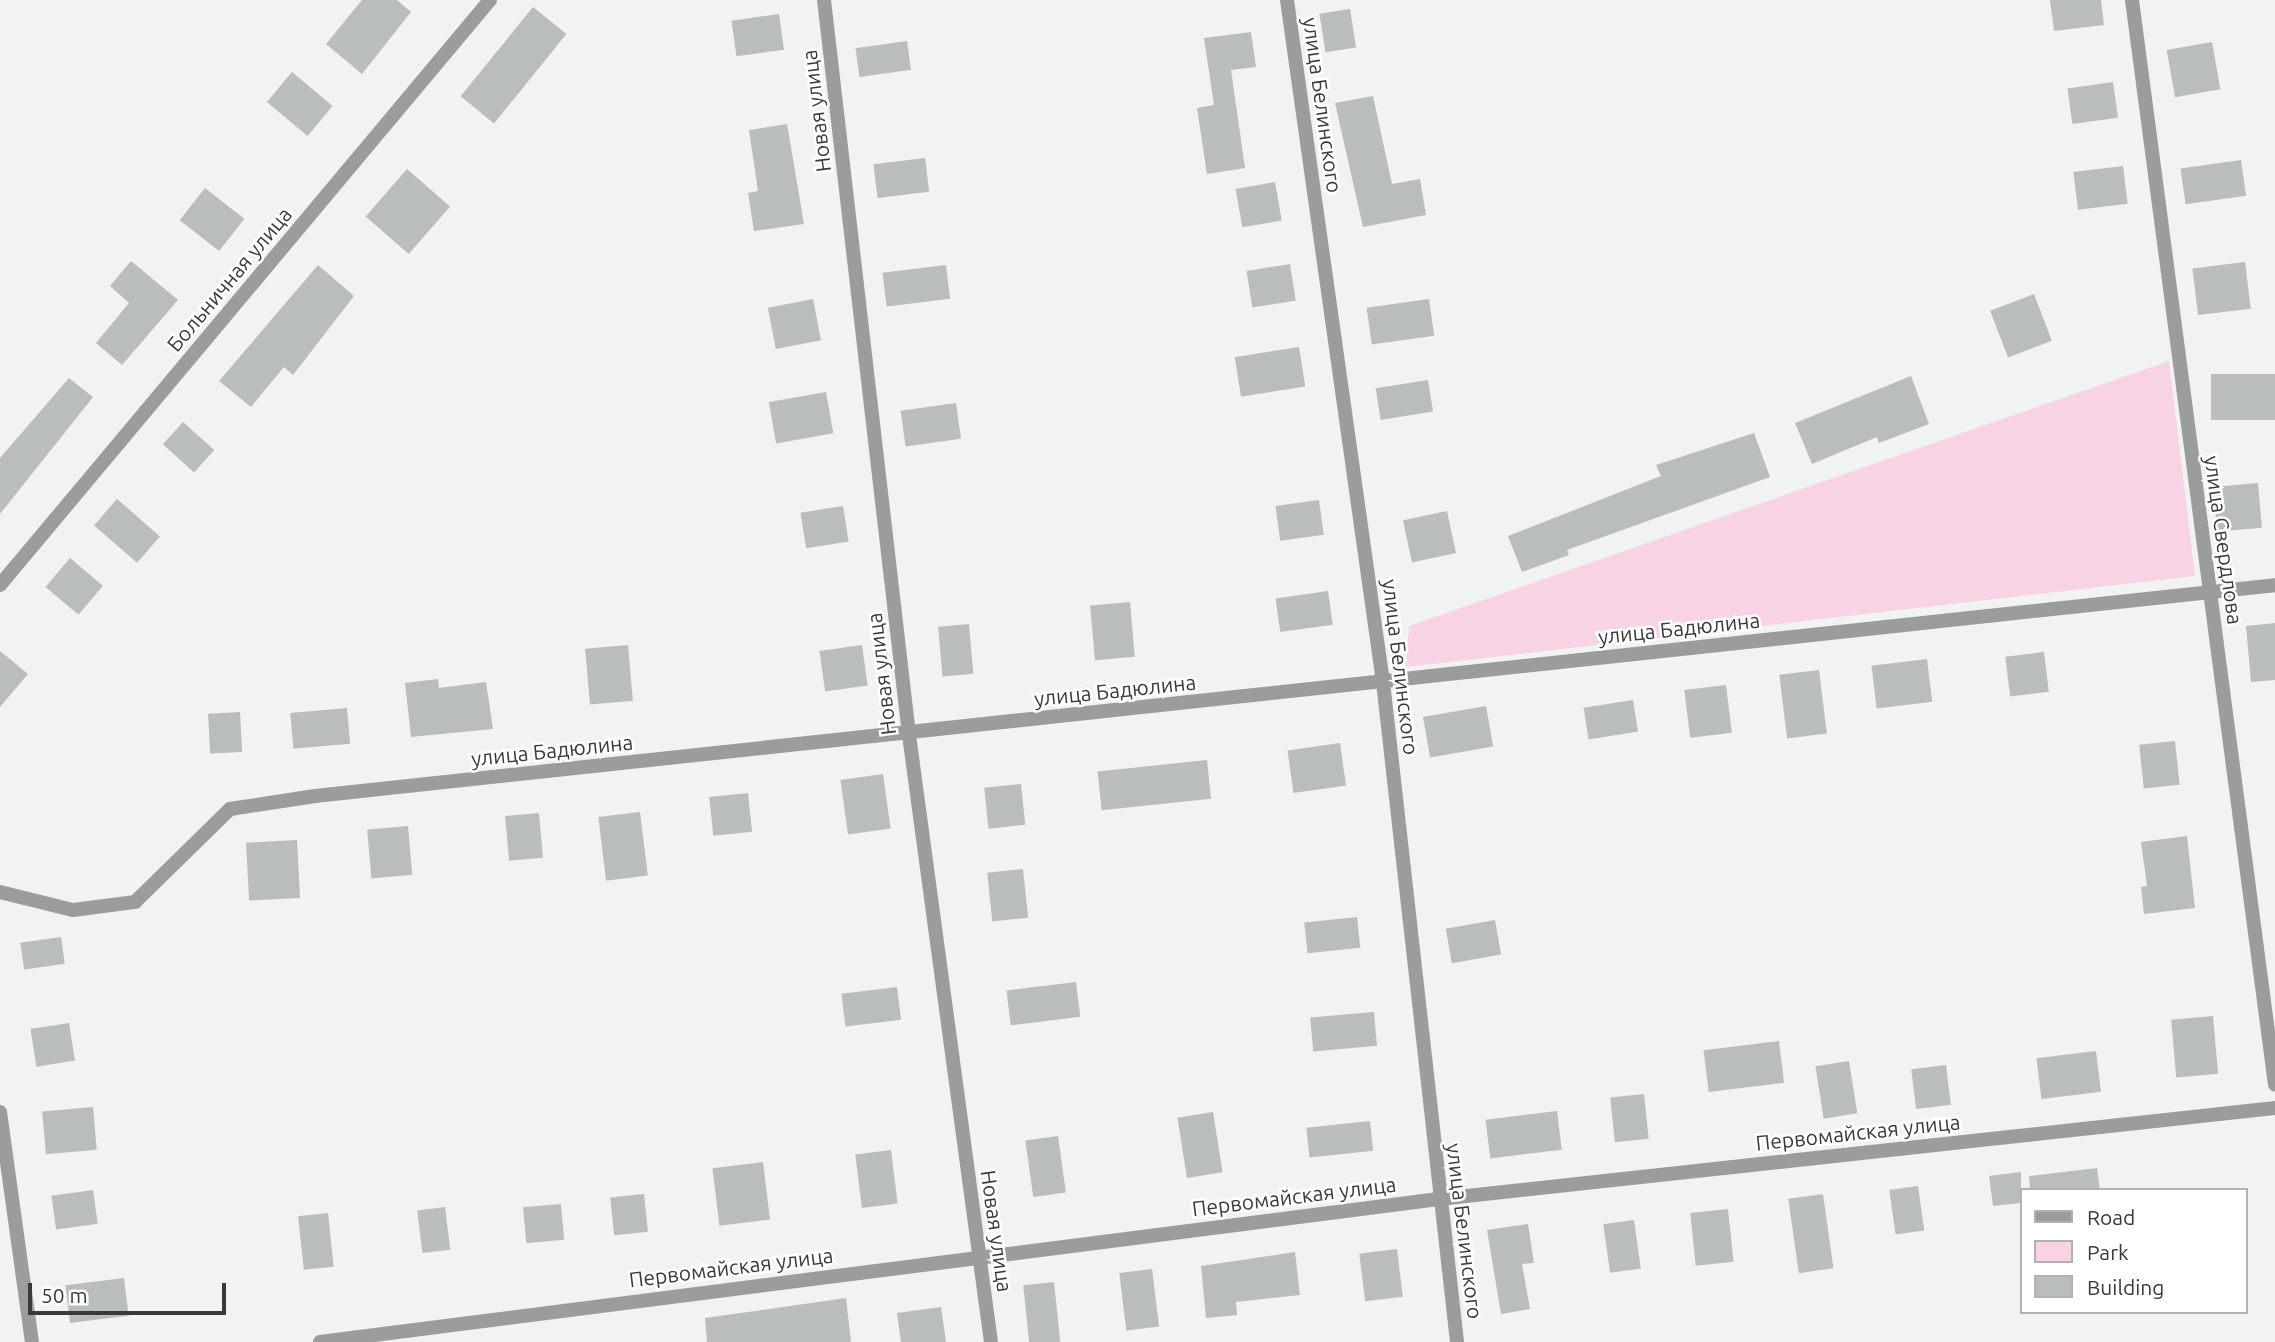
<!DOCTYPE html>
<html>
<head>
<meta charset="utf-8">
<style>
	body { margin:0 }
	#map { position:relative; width:2275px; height:1342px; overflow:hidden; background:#f0f3f1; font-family:Ubuntu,sans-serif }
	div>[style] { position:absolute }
	.green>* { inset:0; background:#f8d2e5 }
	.building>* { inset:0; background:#b9bdbb; transform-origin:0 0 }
	.minor>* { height:14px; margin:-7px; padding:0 7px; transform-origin:7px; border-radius:7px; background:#9b9c9c }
	.tertiary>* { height:14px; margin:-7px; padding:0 7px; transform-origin:7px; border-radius:7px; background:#9b9c9c }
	span { translate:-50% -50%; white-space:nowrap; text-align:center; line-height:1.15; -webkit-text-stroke:5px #fff; paint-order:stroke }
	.street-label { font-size:21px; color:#393b3a }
	.legend { position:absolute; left:2020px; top:1188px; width:228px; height:126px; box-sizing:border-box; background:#fff; border:2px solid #b0b1b0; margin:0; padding:9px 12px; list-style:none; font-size:21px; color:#393b3a }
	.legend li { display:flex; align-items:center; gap:14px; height:35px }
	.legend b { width:35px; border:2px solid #b0b1b0 }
	.scale { position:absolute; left:28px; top:1283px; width:198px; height:32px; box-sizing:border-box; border:4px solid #393b3a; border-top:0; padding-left:9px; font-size:21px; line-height:24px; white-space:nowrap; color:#393b3a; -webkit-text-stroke:5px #fff; paint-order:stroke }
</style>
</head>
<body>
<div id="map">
	<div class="green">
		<i style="clip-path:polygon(2169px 361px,2195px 576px,1406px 667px,1409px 626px)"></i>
	</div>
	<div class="building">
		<i style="clip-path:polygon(362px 0,397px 0,411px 12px,362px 74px,326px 44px)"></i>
		<i style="clip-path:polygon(2050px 0,2101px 0,2104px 25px,2054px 31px)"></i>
		<i style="left:533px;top:7px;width:43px;height:115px;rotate:39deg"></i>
		<i style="left:1350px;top:9px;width:39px;height:31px;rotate:81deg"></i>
		<i style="left:779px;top:14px;width:36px;height:48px;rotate:82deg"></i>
		<i style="clip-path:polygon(1251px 32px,1256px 67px,1231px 70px,1245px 168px,1207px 174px,1197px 108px,1214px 105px,1204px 38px)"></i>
		<i style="left:907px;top:41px;width:29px;height:52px;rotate:82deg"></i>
		<i style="left:2212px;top:42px;width:48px;height:46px;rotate:80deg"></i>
		<i style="left:292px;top:72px;width:53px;height:39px;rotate:40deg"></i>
		<i style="left:2113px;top:82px;width:36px;height:46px;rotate:82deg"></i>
		<i style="clip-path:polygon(1373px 96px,1392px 184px,1420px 179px,1426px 215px,1363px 227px,1335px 103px)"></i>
		<i style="clip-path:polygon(787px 124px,804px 224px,754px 231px,748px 193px,758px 191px,749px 130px)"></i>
		<i style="left:925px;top:158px;width:34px;height:52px;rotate:83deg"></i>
		<i style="left:2241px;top:160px;width:36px;height:61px;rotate:82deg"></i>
		<i style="left:2123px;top:166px;width:38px;height:50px;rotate:83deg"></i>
		<i style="left:407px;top:169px;width:57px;height:63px;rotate:41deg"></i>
		<i style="left:1275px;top:182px;width:39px;height:40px;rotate:80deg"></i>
		<i style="left:205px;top:188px;width:50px;height:41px;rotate:38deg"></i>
		<i style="clip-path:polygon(131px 261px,178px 300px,122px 365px,96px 343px,129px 303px,110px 286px)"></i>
		<i style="left:2245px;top:262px;width:47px;height:53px;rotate:83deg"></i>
		<i style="left:1290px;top:264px;width:37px;height:44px;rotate:81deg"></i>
		<i style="clip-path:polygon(318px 265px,354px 296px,293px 375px,284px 367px,251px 407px,219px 381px)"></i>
		<i style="left:946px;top:265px;width:34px;height:64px;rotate:83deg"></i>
		<i style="left:2034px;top:294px;width:50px;height:47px;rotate:69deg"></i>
		<i style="left:813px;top:299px;width:42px;height:46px;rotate:79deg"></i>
		<i style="left:1429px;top:299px;width:37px;height:63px;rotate:82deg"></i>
		<i style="left:1299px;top:347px;width:40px;height:65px;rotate:81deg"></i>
		<i style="left:2275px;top:374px;width:46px;height:64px;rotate:90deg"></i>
		<i style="clip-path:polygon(1911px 376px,1929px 424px,1879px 443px,1877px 437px,1812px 464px,1795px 423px)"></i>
		<i style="clip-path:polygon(69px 378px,93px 397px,0 514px,0 458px)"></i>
		<i style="left:1428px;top:380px;width:32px;height:53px;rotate:81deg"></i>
		<i style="left:826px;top:392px;width:42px;height:58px;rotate:80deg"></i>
		<i style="left:956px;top:403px;width:36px;height:56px;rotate:82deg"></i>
		<i style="left:183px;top:422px;width:42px;height:30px;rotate:42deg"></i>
		<i style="clip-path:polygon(1754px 433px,1770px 477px,1567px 550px,1569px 555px,1522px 572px,1508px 536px,1661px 476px,1656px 465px)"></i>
		<i style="left:2258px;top:483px;width:45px;height:45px;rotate:85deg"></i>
		<i style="left:117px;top:499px;width:57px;height:35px;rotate:41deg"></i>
		<i style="left:1319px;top:500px;width:35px;height:44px;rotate:82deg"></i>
		<i style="left:843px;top:506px;width:36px;height:43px;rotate:81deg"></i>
		<i style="left:1447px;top:511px;width:43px;height:45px;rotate:78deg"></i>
		<i style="left:70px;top:558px;width:43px;height:38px;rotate:40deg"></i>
		<i style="left:1328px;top:591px;width:34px;height:53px;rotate:82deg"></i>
		<i style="left:1130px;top:602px;width:55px;height:40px;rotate:85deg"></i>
		<i style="clip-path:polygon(2275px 623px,2275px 680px,2251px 682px,2246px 626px)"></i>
		<i style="left:969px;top:624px;width:50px;height:31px;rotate:85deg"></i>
		<i style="left:628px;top:645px;width:56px;height:43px;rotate:85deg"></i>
		<i style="left:862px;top:645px;width:41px;height:43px;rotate:82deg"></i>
		<i style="clip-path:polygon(0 651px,28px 674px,0 707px)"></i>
		<i style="left:2044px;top:652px;width:40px;height:39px;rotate:83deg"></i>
		<i style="left:1927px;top:659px;width:43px;height:56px;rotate:83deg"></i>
		<i style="left:1819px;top:670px;width:64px;height:40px;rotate:83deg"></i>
		<i style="clip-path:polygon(438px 679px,439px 688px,486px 682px,493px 729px,411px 737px,405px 683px)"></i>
		<i style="left:1726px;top:685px;width:48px;height:42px;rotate:83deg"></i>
		<i style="left:1633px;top:700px;width:32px;height:50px;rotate:81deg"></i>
		<i style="left:1486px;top:706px;width:41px;height:64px;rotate:80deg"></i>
		<i style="left:347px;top:708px;width:36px;height:57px;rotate:85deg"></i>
		<i style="left:240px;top:712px;width:40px;height:32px;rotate:87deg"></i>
		<i style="left:2175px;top:741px;width:44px;height:36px;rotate:84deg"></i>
		<i style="left:1340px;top:743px;width:43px;height:53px;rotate:82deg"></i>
		<i style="left:1207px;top:760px;width:39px;height:110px;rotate:84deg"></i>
		<i style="left:883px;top:774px;width:55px;height:43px;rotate:82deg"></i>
		<i style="left:1021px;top:784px;width:41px;height:37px;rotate:84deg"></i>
		<i style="left:748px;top:793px;width:39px;height:39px;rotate:84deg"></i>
		<i style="left:640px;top:812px;width:64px;height:42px;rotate:83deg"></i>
		<i style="left:539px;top:813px;width:45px;height:34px;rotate:85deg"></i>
		<i style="left:408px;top:826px;width:49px;height:41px;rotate:85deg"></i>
		<i style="clip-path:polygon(2187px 836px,2195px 908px,2144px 914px,2141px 887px,2147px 886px,2141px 842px)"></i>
		<i style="left:297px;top:840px;width:58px;height:51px;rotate:87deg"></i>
		<i style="left:1023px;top:869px;width:49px;height:36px;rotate:84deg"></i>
		<i style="left:1357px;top:917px;width:31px;height:53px;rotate:84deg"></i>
		<i style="left:1495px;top:920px;width:35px;height:50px;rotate:80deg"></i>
		<i style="left:61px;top:937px;width:27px;height:41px;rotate:82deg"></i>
		<i style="left:1076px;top:982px;width:35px;height:70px;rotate:83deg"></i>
		<i style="left:897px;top:987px;width:33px;height:56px;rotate:83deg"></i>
		<i style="left:1374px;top:1012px;width:34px;height:64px;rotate:85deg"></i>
		<i style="left:2213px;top:1016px;width:58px;height:42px;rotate:85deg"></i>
		<i style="left:69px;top:1023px;width:38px;height:39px;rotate:81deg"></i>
		<i style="left:1779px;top:1041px;width:42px;height:76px;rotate:83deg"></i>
		<i style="left:2096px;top:1051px;width:41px;height:60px;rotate:83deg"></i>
		<i style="left:1849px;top:1061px;width:53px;height:34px;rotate:81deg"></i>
		<i style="left:1946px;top:1065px;width:40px;height:35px;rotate:83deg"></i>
		<i style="left:1644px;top:1094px;width:45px;height:34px;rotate:84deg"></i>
		<i style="left:93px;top:1107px;width:43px;height:51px;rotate:85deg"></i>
		<i style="left:1557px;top:1111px;width:39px;height:72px;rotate:83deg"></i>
		<i style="left:1213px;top:1112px;width:61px;height:36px;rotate:81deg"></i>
		<i style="left:1370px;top:1121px;width:30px;height:64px;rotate:84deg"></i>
		<i style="left:1058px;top:1136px;width:57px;height:33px;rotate:82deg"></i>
		<i style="left:891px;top:1150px;width:54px;height:36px;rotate:83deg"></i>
		<i style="left:763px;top:1162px;width:58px;height:51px;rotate:83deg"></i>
		<i style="clip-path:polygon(2097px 1168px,2100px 1190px,2030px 1190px,2029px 1176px)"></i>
		<i style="clip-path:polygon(2021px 1172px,2021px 1203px,1993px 1206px,1989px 1176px)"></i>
		<i style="left:1918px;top:1186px;width:45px;height:29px;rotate:82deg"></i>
		<i style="left:93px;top:1190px;width:34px;height:42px;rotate:82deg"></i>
		<i style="left:644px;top:1194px;width:38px;height:34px;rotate:84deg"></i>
		<i style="left:1823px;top:1194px;width:75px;height:35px;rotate:82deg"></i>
		<i style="left:561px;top:1204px;width:36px;height:38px;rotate:85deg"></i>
		<i style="left:445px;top:1207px;width:43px;height:28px;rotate:83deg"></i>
		<i style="left:1728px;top:1209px;width:53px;height:38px;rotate:84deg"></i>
		<i style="left:328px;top:1213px;width:54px;height:30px;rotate:84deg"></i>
		<i style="left:1634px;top:1220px;width:49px;height:31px;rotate:82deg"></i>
		<i style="clip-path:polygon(1528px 1224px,1534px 1263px,1522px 1264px,1530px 1309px,1501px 1314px,1487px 1230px)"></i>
		<i style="left:1397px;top:1249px;width:48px;height:38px;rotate:83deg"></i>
		<i style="clip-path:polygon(1295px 1252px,1300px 1295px,1236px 1302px,1237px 1315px,1206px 1318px,1201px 1266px)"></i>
		<i style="left:1152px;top:1269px;width:58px;height:33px;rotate:83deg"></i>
		<i style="left:124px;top:1278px;width:38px;height:59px;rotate:83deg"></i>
		<i style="left:1054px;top:1282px;width:60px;height:31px;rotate:84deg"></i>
		<i style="clip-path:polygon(846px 1298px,851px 1342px,707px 1342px,705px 1318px)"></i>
		<i style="clip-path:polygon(941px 1307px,946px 1342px,901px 1342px,897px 1313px)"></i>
	</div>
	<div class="minor">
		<i style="left:824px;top:0;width:740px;rotate:83.4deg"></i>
		<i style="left:909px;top:735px;width:613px;rotate:82.31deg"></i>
		<i style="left:2132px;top:0;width:1094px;rotate:82.49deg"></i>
		<i style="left:0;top:892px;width:75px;rotate:13.9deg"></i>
		<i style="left:73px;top:910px;width:63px;rotate:-7.4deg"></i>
		<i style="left:135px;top:902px;width:133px;rotate:-44.4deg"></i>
		<i style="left:230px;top:809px;width:86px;rotate:-8.7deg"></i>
		<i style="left:315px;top:796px;width:1971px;rotate:-6.14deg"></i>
		<i style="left:320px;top:1342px;width:1128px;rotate:-7.28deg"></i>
		<i style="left:1439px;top:1199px;width:841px;rotate:-6.21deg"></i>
	</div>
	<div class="tertiary">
		<i style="left:1287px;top:0;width:689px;rotate:81.99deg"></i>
		<i style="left:1383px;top:682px;width:664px;rotate:83.6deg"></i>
		<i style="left:0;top:585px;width:763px;rotate:-50.05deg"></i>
		<i style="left:0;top:1112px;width:232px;rotate:82.1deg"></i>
	</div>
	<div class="street-label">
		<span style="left:1323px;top:105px;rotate:82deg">улица Белинского</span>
		<span style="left:816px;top:111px;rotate:-97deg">Новая улица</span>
		<span style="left:229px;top:279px;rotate:-50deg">Больничная улица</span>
		<span style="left:2224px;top:540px;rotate:82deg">улица Свердлова</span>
		<span style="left:1679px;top:628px;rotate:-6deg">улица Бадюлина</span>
		<span style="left:1401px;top:667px;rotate:83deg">улица Белинского</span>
		<span style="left:881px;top:674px;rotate:-97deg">Новая улица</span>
		<span style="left:1115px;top:690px;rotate:-6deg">улица Бадюлина</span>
		<span style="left:552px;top:750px;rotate:-6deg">улица Бадюлина</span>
		<span style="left:1858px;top:1132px;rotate:-6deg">Первомайская улица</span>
		<span style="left:1294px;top:1196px;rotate:-7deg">Первомайская улица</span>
		<span style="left:997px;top:1231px;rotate:82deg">Новая улица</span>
		<span style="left:1465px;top:1231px;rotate:83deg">улица Белинского</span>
		<span style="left:731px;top:1267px;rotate:-7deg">Первомайская улица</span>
	</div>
	<ul class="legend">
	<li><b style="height:9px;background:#9b9c9c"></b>Road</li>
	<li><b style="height:19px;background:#f8d2e5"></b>Park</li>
	<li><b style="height:19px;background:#b9bdbb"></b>Building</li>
	</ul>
	<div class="scale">50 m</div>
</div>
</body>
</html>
